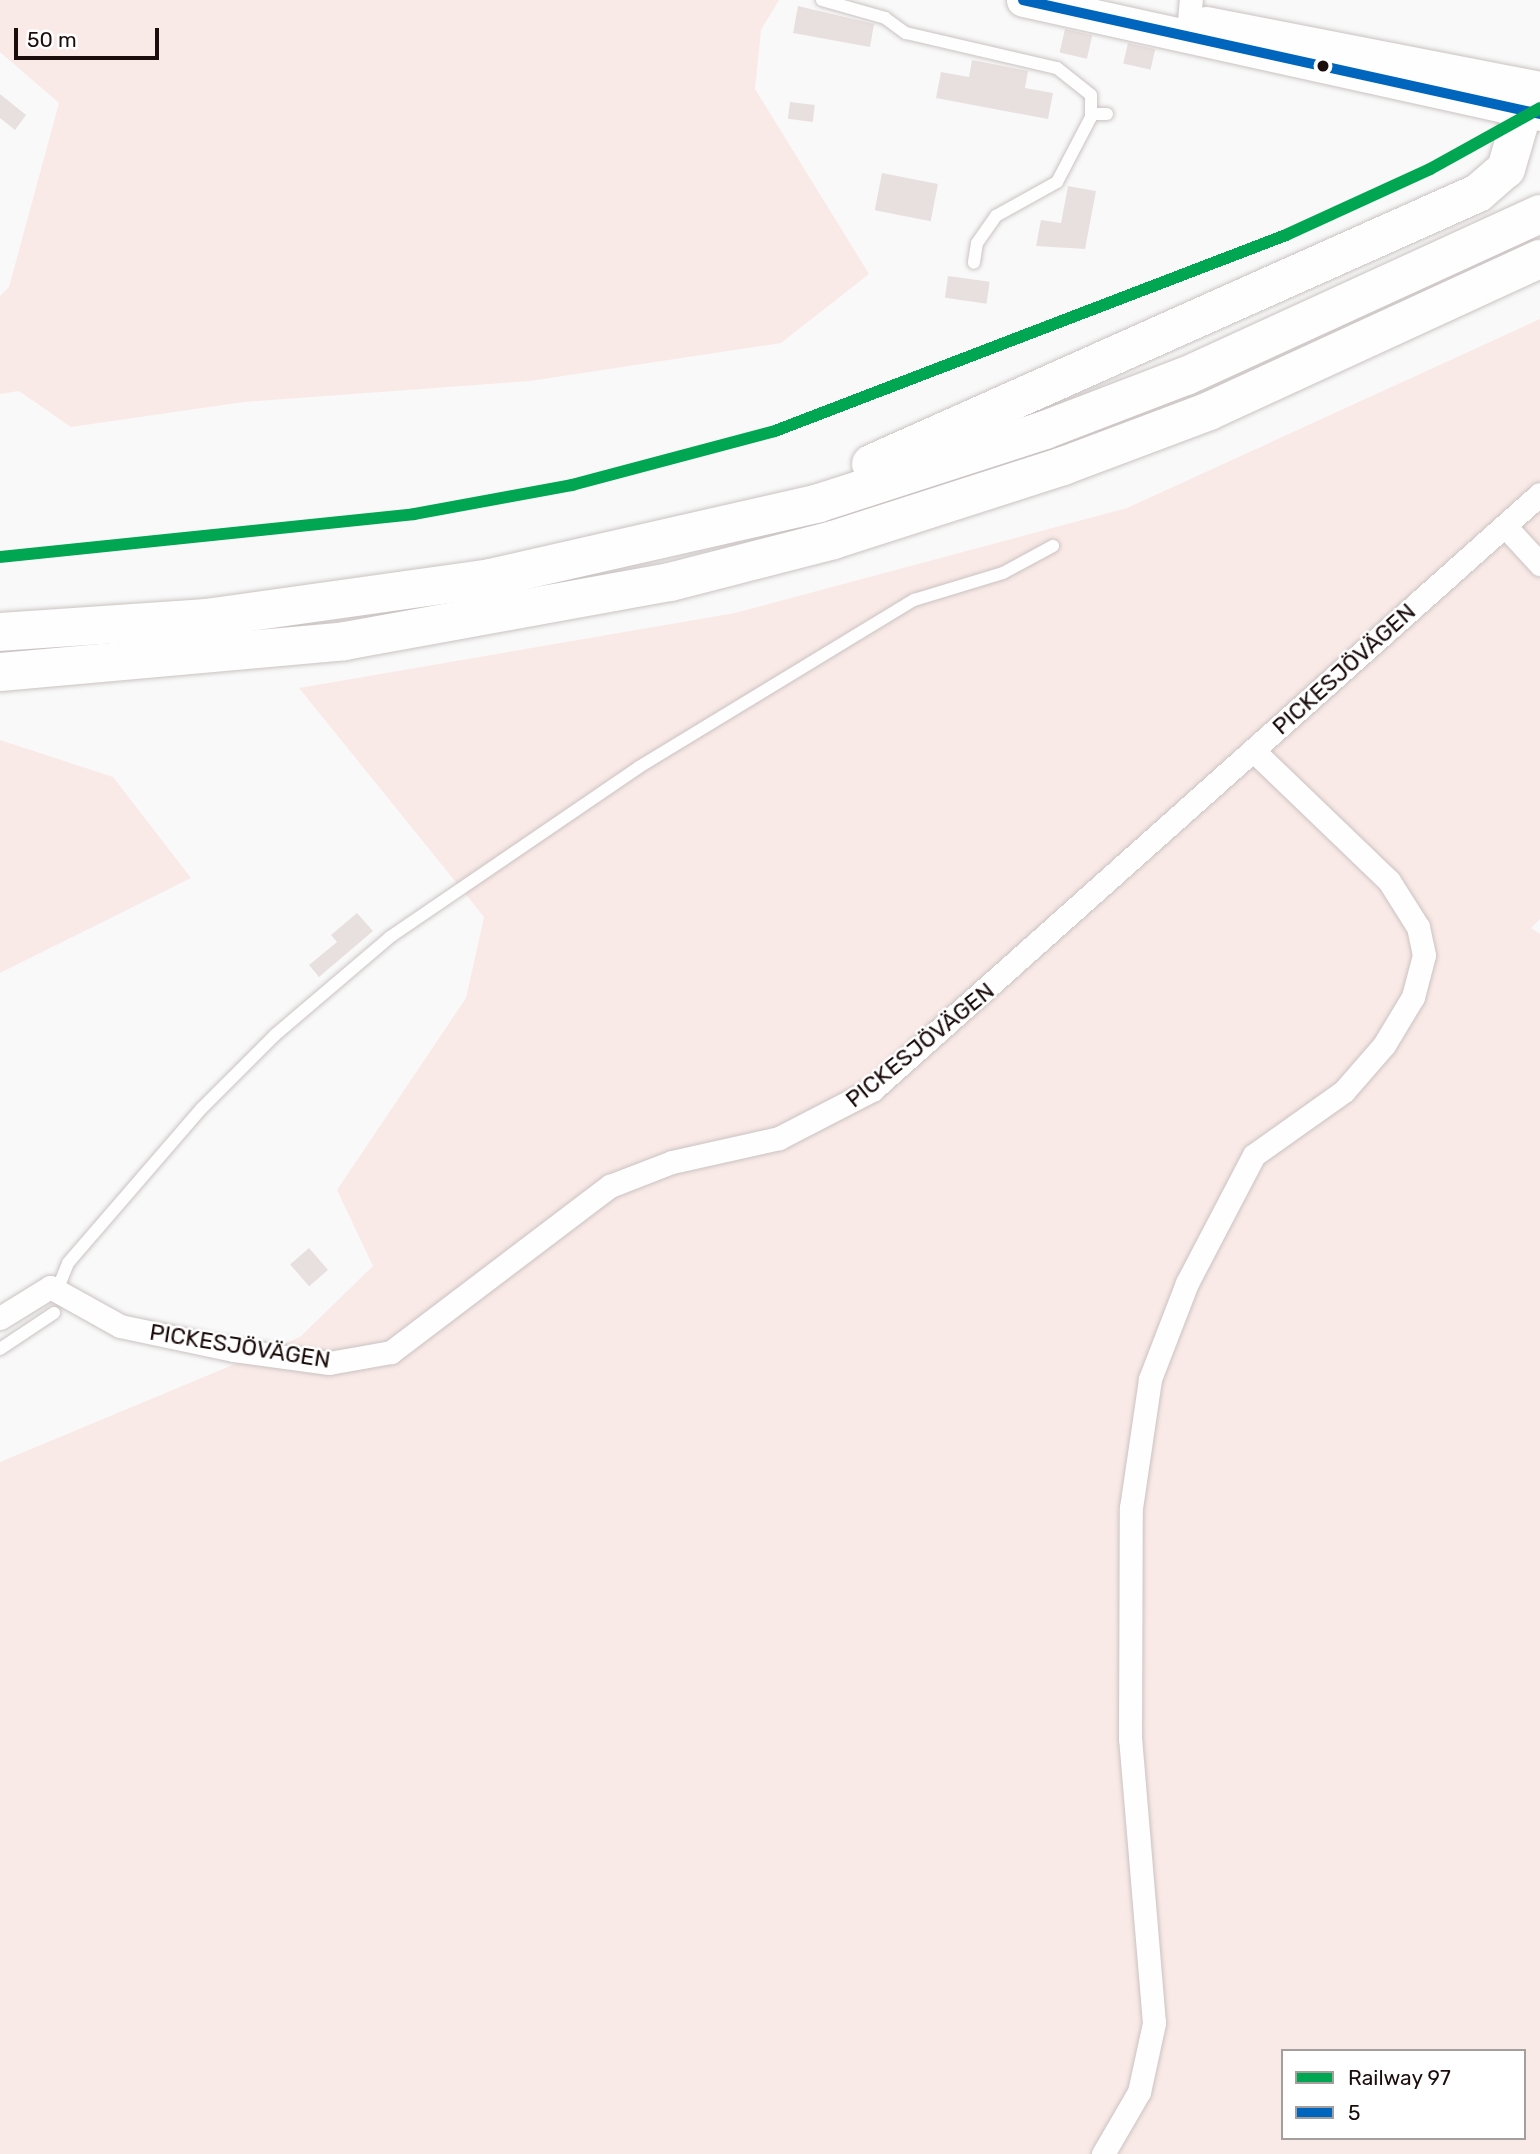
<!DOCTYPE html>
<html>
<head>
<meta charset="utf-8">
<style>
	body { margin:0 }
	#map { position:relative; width:1540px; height:2154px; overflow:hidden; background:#f9f9f9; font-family:Rubik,sans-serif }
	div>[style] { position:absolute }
	.green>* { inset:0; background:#faeae7 }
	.building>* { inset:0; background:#e8e0df; transform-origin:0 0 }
	.roads { filter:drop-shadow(0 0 2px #cac3c2) drop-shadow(0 0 2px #cac3c2) }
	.lane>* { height:12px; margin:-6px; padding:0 6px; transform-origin:6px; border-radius:6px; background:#fefefe }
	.street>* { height:23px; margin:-11.5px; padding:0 11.5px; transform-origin:11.5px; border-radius:11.5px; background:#fefefe }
	.secondary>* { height:33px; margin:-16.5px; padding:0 16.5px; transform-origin:16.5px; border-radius:16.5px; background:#fefefe }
	.highway>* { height:38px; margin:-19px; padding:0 19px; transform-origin:19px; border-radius:19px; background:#fefefe }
	.bus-1>* { height:10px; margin:-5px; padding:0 5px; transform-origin:5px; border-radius:5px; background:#0065bd }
	.rail-1>* { height:12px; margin:-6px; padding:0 6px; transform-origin:6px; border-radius:6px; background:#00a651 }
	.dots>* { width:19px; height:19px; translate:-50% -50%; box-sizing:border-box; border:4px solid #fff; border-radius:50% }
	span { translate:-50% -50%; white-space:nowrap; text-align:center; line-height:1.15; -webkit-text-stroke:5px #fff; paint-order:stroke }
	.street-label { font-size:23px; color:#1b0d0b }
	.legend { position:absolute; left:1281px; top:2049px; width:245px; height:91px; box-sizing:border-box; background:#fff; border:2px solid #a49e9d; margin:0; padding:9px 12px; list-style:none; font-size:21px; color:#1b0d0b }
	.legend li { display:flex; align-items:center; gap:14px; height:35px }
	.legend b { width:35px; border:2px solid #a49e9d }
	.scale { position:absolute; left:14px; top:28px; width:145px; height:32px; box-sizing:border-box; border:4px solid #1b0d0b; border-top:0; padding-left:9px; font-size:21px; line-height:24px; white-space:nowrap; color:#1b0d0b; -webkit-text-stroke:5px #fff; paint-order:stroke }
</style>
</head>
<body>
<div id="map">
	<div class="green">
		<i style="clip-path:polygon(0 0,779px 0,761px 30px,755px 89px,869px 274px,781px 343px,530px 381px,244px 402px,71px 427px,19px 391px,0 394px,0 296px,9px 287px,59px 103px,0 52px)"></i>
		<i style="clip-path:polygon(evenodd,1540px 319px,1540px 919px,1531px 928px,1540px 934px,1540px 2154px,0 2154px,0 1462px,300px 1337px,373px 1266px,337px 1190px,466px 998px,484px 917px,299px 688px,735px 613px,1127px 508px,1540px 319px,1283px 2051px,1524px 2051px,1524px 2138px,1283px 2138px,1283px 2051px)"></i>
		<i style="clip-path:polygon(0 740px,113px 777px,191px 878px,0 973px)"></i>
	</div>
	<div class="building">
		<i style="clip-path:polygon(798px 6px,874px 24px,870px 47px,793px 33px)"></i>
		<i style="left:1065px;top:29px;width:28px;height:24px;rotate:13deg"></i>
		<i style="left:1128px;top:43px;width:28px;height:21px;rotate:13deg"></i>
		<i style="clip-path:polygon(972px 60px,1028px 71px,1025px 88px,1053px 93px,1048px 119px,936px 98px,941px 72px,969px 77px)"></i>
		<i style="clip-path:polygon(0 94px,26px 115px,15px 130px,0 118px)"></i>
		<i style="left:790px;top:102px;width:25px;height:17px;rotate:7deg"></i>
		<i style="left:882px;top:173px;width:57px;height:38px;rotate:11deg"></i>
		<i style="clip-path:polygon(1068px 186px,1096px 191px,1085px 249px,1036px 246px,1041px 220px,1061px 223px)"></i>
		<i style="left:948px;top:276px;width:42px;height:22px;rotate:8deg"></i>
		<i style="clip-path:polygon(357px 913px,373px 931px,319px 977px,309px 965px,337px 942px,331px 935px)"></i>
		<i style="left:309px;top:1248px;width:29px;height:25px;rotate:49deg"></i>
	</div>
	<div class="roads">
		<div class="lane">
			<i style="left:822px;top:0;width:66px;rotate:15.9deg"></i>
			<i style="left:885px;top:18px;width:26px;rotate:36deg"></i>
			<i style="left:906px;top:33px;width:155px;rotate:13.1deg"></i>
			<i style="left:1057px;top:68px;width:43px;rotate:38.5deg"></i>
			<i style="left:1091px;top:95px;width:22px;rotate:90deg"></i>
			<i style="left:1091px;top:117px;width:73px;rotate:117.6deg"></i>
			<i style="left:1057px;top:182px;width:70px;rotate:150.9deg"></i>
			<i style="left:996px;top:216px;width:33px;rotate:125deg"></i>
			<i style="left:977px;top:243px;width:20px;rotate:99deg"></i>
			<i style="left:1091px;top:114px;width:16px"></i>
			<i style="left:58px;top:1288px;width:27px;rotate:-68deg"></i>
			<i style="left:68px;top:1263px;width:205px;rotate:-49.2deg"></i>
			<i style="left:202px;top:1108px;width:103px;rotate:-45deg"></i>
			<i style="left:275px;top:1035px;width:151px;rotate:-40.4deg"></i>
			<i style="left:390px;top:937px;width:301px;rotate:-34.3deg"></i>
			<i style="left:639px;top:767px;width:322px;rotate:-31.3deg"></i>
			<i style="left:914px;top:600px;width:93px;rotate:-16.9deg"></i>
			<i style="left:1003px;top:573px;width:57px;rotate:-28.4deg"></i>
			<i style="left:0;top:1349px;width:65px;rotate:-33.7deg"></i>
		</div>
		<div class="street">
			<i style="left:1189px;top:21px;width:21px;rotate:-85deg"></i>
			<i style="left:1505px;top:526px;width:52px;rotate:47.4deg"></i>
			<i style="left:0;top:1318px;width:59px;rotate:-31.8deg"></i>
			<i style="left:50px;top:1287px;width:80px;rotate:29.1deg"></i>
			<i style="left:120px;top:1326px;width:116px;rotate:11.9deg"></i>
			<i style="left:234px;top:1350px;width:96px;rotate:7.8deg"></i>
			<i style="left:329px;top:1363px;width:63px;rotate:-10.1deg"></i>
			<i style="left:391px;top:1352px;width:275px;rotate:-37.2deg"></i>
			<i style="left:610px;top:1186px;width:66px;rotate:-21.2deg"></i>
			<i style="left:672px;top:1162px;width:110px;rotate:-12.6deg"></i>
			<i style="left:779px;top:1138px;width:105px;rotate:-27.3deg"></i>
			<i style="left:872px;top:1090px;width:895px;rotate:-41.74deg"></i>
			<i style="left:1103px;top:2154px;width:72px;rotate:-59.9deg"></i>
			<i style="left:1139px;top:2092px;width:71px;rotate:-77.7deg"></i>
			<i style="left:1154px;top:2023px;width:285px;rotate:-94.8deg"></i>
			<i style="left:1130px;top:1739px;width:231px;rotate:-89.8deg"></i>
			<i style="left:1131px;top:1508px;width:130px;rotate:-81.6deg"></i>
			<i style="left:1150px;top:1379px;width:103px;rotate:-68.9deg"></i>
			<i style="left:1187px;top:1283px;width:144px;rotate:-62.4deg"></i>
			<i style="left:1254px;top:1155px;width:110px;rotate:-35.4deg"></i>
			<i style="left:1344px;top:1091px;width:61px;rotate:-49deg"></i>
			<i style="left:1384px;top:1045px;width:56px;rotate:-58.9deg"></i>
			<i style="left:1413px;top:997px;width:43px;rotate:-75.3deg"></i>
			<i style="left:1424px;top:955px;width:29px;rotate:-102deg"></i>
			<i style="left:1418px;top:927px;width:54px;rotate:-122.2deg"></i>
			<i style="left:1389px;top:881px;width:189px;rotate:-136.1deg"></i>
		</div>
		<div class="secondary">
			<i style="left:1023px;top:0;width:529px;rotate:12.43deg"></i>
			<i style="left:1206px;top:23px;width:340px;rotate:11deg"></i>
		</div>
		<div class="highway">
			<i style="left:871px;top:464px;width:665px;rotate:-24.06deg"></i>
			<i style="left:1478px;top:193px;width:37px;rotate:-41deg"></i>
			<i style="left:1506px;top:169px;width:60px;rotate:-73.7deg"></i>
			<i style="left:1523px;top:111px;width:21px;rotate:-37deg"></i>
			<i style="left:0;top:632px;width:207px;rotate:-3.9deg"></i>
			<i style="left:207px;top:618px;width:286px;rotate:-8deg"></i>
			<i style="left:490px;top:578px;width:337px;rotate:-12.8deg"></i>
			<i style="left:819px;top:503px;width:237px;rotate:-17.9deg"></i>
			<i style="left:1045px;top:430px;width:151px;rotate:-21deg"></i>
			<i style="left:1186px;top:376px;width:389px;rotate:-24.6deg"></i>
			<i style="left:0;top:672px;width:346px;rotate:-5.1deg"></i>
			<i style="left:345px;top:641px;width:330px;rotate:-10.3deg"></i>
			<i style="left:670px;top:582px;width:168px;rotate:-14.4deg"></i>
			<i style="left:833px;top:540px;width:242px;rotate:-17.8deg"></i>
			<i style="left:1063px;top:466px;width:156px;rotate:-20.6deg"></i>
			<i style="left:1209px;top:411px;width:364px;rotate:-24.7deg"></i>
		</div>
	</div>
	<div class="bus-1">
		<i style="left:1023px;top:0;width:529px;rotate:12.43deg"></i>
	</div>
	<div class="rail-1">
		<i style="left:0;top:557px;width:416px;rotate:-5.9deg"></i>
		<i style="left:414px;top:514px;width:161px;rotate:-10.4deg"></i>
		<i style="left:572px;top:485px;width:210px;rotate:-14.9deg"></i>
		<i style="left:775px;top:431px;width:547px;rotate:-20.98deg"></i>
		<i style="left:1286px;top:235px;width:158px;rotate:-24.6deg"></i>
		<i style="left:1430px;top:169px;width:126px;rotate:-29deg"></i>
	</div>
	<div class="dots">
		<i style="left:1323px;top:66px;background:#1b0d0b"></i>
	</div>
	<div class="street-label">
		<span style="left:1344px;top:669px;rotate:-42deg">PICKESJÖVÄGEN</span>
		<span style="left:920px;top:1045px;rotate:-39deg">PICKESJÖVÄGEN</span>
		<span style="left:240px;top:1346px;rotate:9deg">PICKESJÖVÄGEN</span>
	</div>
	<ul class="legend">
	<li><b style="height:9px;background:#00a651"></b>Railway 97</li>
	<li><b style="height:9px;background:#0065bd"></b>5</li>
	</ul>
	<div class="scale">50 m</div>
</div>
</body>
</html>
